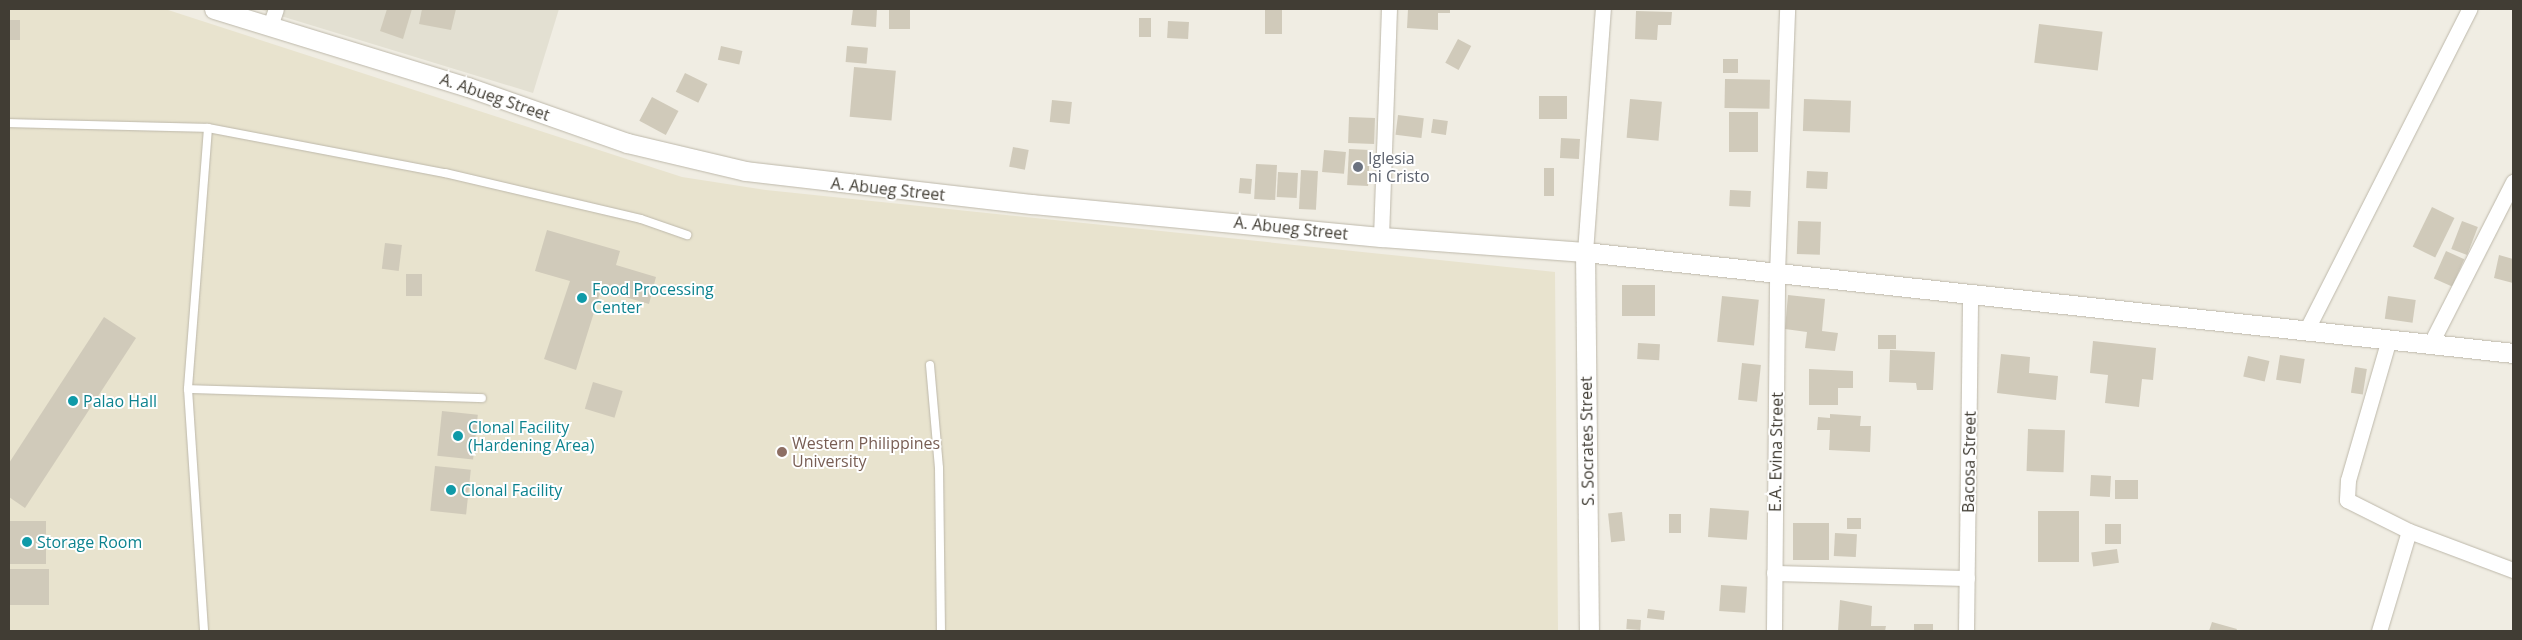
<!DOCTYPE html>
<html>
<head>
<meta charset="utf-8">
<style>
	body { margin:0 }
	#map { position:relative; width:2522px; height:640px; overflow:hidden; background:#f0ede3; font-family:"Open Sans",sans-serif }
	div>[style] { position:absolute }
	.residential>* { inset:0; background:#e3e0d2 }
	.education>* { inset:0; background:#e8e3ce }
	.building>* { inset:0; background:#d0caba; transform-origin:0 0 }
	.roads { filter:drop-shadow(0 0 1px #bdb8aa) drop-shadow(0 0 1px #bdb8aa) }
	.service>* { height:8px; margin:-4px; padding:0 4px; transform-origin:4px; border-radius:4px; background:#fff }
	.minor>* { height:15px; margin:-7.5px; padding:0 7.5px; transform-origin:7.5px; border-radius:7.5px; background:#fff }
	.tertiary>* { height:19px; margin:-9.5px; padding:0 9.5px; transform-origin:9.5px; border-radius:9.5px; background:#fff }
	.dots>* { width:14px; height:14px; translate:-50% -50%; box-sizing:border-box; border:2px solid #fff; border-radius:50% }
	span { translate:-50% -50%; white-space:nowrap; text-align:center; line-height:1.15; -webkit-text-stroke:4px #fff; paint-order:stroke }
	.street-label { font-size:16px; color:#413d34 }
	.worship-label { font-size:16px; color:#5b616d }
	.left { translate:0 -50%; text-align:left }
	.culture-label { font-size:16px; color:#0d838f }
	.education-label { font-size:16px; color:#785e54 }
	.frame { position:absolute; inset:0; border:10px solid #413d34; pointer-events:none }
</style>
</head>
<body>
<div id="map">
	<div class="residential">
		<i style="clip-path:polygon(258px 9px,559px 9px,533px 93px)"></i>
	</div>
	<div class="education">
		<i style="clip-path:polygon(9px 9px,165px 9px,682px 177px,766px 190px,1555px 272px,1558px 631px,9px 631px)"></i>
	</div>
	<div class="building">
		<i style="clip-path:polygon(387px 9px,412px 9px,403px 39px,380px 31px)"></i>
		<i style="clip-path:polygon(422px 9px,456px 9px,451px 30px,419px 24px)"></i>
		<i style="clip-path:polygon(853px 9px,877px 9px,876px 27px,851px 25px)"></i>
		<i style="left:889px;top:9px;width:21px;height:20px"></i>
		<i style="left:1265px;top:9px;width:17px;height:25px"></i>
		<i style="clip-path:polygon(1408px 9px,1450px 9px,1450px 13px,1438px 13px,1438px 30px,1407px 28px)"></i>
		<i style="clip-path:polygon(1636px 11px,1672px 12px,1671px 25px,1658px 25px,1657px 40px,1635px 39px)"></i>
		<i style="left:1139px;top:18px;width:12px;height:19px"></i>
		<i style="left:20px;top:20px;width:20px;height:11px;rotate:90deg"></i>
		<i style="left:1168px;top:21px;width:21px;height:17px;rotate:3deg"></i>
		<i style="left:2039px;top:24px;width:64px;height:39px;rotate:7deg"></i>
		<i style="left:1458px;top:39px;width:15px;height:27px;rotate:28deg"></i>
		<i style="left:721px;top:46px;width:22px;height:14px;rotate:13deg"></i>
		<i style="left:847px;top:46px;width:21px;height:16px;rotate:5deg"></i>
		<i style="left:1723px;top:59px;width:15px;height:14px"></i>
		<i style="left:854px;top:67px;width:42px;height:50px;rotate:5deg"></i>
		<i style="left:685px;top:73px;width:25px;height:21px;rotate:26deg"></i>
		<i style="left:1725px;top:79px;width:45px;height:29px;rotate:1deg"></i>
		<i style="left:1539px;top:96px;width:28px;height:23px"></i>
		<i style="left:652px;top:97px;width:30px;height:27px;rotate:28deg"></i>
		<i style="left:1630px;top:99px;width:32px;height:39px;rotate:5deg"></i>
		<i style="left:1804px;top:99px;width:47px;height:32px;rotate:2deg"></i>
		<i style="left:1052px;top:100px;width:20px;height:22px;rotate:6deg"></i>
		<i style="left:1729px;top:112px;width:29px;height:40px"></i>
		<i style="left:1398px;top:115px;width:26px;height:20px;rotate:7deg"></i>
		<i style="left:1349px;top:117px;width:26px;height:26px;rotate:2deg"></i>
		<i style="left:1433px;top:119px;width:15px;height:14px;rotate:8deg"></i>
		<i style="left:1561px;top:138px;width:19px;height:20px;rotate:3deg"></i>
		<i style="left:1013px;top:147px;width:16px;height:20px;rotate:11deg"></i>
		<i style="left:1349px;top:149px;width:21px;height:36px;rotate:3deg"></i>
		<i style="left:1324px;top:150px;width:22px;height:22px;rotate:5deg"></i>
		<i style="left:1256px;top:164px;width:21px;height:35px;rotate:3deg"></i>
		<i style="left:1544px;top:168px;width:10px;height:28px"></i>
		<i style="left:1301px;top:170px;width:17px;height:39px;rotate:3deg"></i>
		<i style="left:1807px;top:171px;width:21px;height:17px;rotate:3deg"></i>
		<i style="left:1278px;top:172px;width:20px;height:25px;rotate:3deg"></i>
		<i style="left:1240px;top:178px;width:12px;height:15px;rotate:5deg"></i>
		<i style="left:1730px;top:190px;width:21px;height:16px;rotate:3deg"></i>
		<i style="left:2432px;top:207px;width:25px;height:44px;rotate:26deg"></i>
		<i style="left:1798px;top:221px;width:23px;height:33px;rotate:2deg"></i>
		<i style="left:2462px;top:221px;width:17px;height:30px;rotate:21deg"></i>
		<i style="clip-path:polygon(547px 230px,620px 251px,616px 265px,656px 277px,649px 304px,601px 290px,576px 370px,544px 359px,570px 281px,535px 271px)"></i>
		<i style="left:385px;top:243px;width:17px;height:26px;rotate:7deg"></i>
		<i style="left:2446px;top:251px;width:20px;height:30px;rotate:24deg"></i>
		<i style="clip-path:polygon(2499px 255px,2513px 259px,2513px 283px,2494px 278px)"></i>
		<i style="left:406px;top:274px;width:16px;height:22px"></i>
		<i style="left:1622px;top:285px;width:33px;height:31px"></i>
		<i style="clip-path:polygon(1788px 295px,1825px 299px,1822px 331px,1838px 333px,1835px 351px,1805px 348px,1807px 332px,1785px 329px)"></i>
		<i style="left:1722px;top:296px;width:37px;height:46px;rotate:6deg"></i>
		<i style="left:2388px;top:296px;width:28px;height:23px;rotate:8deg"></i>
		<i style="clip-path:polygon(104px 317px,136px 338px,25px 508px,9px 497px,9px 463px)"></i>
		<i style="left:1878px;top:335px;width:18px;height:14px"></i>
		<i style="clip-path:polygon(2093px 341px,2156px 348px,2153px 380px,2142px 379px,2139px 407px,2105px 403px,2108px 375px,2090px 373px)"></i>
		<i style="left:1638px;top:343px;width:22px;height:16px;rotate:3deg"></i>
		<i style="clip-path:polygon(1890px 350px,1935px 352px,1933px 390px,1917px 390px,1916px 383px,1889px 382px)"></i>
		<i style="clip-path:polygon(2001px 354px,2030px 357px,2029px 373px,2058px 376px,2056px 400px,1997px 393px)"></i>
		<i style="left:2280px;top:355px;width:25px;height:25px;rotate:9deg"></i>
		<i style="left:2248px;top:356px;width:22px;height:21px;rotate:13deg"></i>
		<i style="left:1742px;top:363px;width:19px;height:37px;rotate:6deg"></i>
		<i style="left:2355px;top:367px;width:12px;height:26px;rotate:9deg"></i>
		<i style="clip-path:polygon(1809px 369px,1853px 371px,1853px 388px,1838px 388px,1838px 405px,1809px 405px)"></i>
		<i style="left:593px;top:382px;width:31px;height:28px;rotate:17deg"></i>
		<i style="left:442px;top:411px;width:36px;height:45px;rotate:6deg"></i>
		<i style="clip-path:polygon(1830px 414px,1861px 416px,1860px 426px,1871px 426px,1870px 452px,1829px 450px,1830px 430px,1817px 430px,1818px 417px,1830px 418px)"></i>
		<i style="left:2028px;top:429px;width:37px;height:42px;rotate:2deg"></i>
		<i style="left:435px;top:466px;width:36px;height:45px;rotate:6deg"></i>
		<i style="left:2091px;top:475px;width:20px;height:21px;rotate:3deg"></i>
		<i style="left:2115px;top:480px;width:23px;height:19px"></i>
		<i style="left:1710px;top:508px;width:39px;height:29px;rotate:4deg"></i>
		<i style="left:2038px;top:511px;width:41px;height:51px"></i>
		<i style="left:1622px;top:512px;width:29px;height:14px;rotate:84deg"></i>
		<i style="left:1669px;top:514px;width:12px;height:19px"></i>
		<i style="left:1861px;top:518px;width:11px;height:14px;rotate:90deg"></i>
		<i style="left:9px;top:521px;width:37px;height:43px"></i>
		<i style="left:1793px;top:523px;width:36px;height:37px"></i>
		<i style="left:2105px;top:524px;width:16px;height:20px"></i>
		<i style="left:1835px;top:533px;width:22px;height:23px;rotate:3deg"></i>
		<i style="left:2117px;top:549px;width:14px;height:26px;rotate:82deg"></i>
		<i style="left:9px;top:569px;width:40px;height:36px"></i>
		<i style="left:1721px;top:585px;width:26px;height:26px;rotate:4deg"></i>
		<i style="clip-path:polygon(1840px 600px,1872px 606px,1871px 626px,1886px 626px,1885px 631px,1838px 631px)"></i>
		<i style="left:1648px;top:609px;width:17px;height:9px;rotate:7deg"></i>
		<i style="left:1627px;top:619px;width:14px;height:10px;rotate:4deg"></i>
		<i style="clip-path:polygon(2212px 622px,2237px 629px,2236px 631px,2209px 631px)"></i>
		<i style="left:1914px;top:624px;width:19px;height:7px"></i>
	</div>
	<div class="roads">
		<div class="service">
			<i style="left:9px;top:123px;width:199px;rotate:1.4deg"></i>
			<i style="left:208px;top:128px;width:262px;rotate:94.4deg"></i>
			<i style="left:188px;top:389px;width:243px;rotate:86.2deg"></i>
			<i style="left:208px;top:128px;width:241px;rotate:10.8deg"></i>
			<i style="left:445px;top:173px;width:201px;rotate:13.2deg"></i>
			<i style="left:641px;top:219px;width:49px;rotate:19.2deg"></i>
			<i style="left:930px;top:365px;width:103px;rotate:85deg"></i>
			<i style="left:939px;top:468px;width:163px;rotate:89.3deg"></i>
			<i style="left:188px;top:389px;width:294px;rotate:1.8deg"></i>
		</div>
		<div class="minor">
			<i style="left:270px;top:26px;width:18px;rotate:-71deg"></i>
			<i style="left:1381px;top:237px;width:228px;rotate:-88deg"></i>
			<i style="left:1585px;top:252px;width:244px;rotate:-85.8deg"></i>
			<i style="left:2307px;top:329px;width:359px;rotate:-63.1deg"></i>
			<i style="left:2389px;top:339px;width:147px;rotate:106.2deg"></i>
			<i style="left:2348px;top:480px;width:20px;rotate:93deg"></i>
			<i style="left:2347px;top:500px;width:69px;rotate:26.6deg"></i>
			<i style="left:2409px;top:531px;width:111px;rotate:20.6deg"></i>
			<i style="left:2431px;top:343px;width:181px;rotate:-63deg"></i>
			<i style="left:1774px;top:573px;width:193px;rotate:1.5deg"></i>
			<i style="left:1774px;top:631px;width:358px;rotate:-89.5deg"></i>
			<i style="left:1777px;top:273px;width:264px;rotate:-87.8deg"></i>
			<i style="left:1966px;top:631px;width:338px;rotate:-89.3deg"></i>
			<i style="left:2379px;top:631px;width:104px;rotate:-73.3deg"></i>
		</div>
		<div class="tertiary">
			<i style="left:214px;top:9px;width:266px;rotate:17.1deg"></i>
			<i style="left:468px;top:87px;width:169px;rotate:19.4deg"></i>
			<i style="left:627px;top:143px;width:121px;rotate:13.3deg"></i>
			<i style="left:745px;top:171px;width:289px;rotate:6.6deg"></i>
			<i style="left:1032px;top:204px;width:351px;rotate:5.4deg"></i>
			<i style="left:1381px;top:237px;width:205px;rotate:4.2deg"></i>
			<i style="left:1585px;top:252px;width:933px;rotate:6.21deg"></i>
			<i style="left:1585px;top:252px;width:379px;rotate:89.4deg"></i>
		</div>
	</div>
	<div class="dots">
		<i style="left:1358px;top:167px;background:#6b7280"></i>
		<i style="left:582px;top:298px;background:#0f9aa8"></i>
		<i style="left:73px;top:401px;background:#0f9aa8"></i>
		<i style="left:458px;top:436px;background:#0f9aa8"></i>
		<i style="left:782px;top:452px;background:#8d6e63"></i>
		<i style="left:451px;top:490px;background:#0f9aa8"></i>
		<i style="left:27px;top:542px;background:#0f9aa8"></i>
	</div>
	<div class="street-label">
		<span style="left:495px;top:97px;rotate:19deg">A. Abueg Street</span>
		<span style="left:888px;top:189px;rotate:6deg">A. Abueg Street</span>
		<span style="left:1291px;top:228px;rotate:6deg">A. Abueg Street</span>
		<span style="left:1587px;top:441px;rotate:-91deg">S. Socrates Street</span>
		<span style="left:1776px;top:452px;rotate:-89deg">E.A. Evina Street</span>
		<span style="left:1969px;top:462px;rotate:-89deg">Bacosa Street</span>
	</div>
	<div class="worship-label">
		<span class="left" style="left:1368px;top:167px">Iglesia<br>ni Cristo</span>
	</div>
	<div class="culture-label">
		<span class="left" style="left:592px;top:298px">Food Processing<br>Center</span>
		<span class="left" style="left:83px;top:401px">Palao Hall</span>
		<span class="left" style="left:468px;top:436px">Clonal Facility<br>(Hardening Area)</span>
		<span class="left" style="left:461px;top:490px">Clonal Facility</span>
		<span class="left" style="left:37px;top:542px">Storage Room</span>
	</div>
	<div class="education-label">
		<span class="left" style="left:792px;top:452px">Western Philippines<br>University</span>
	</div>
	<div class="frame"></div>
</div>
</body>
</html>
